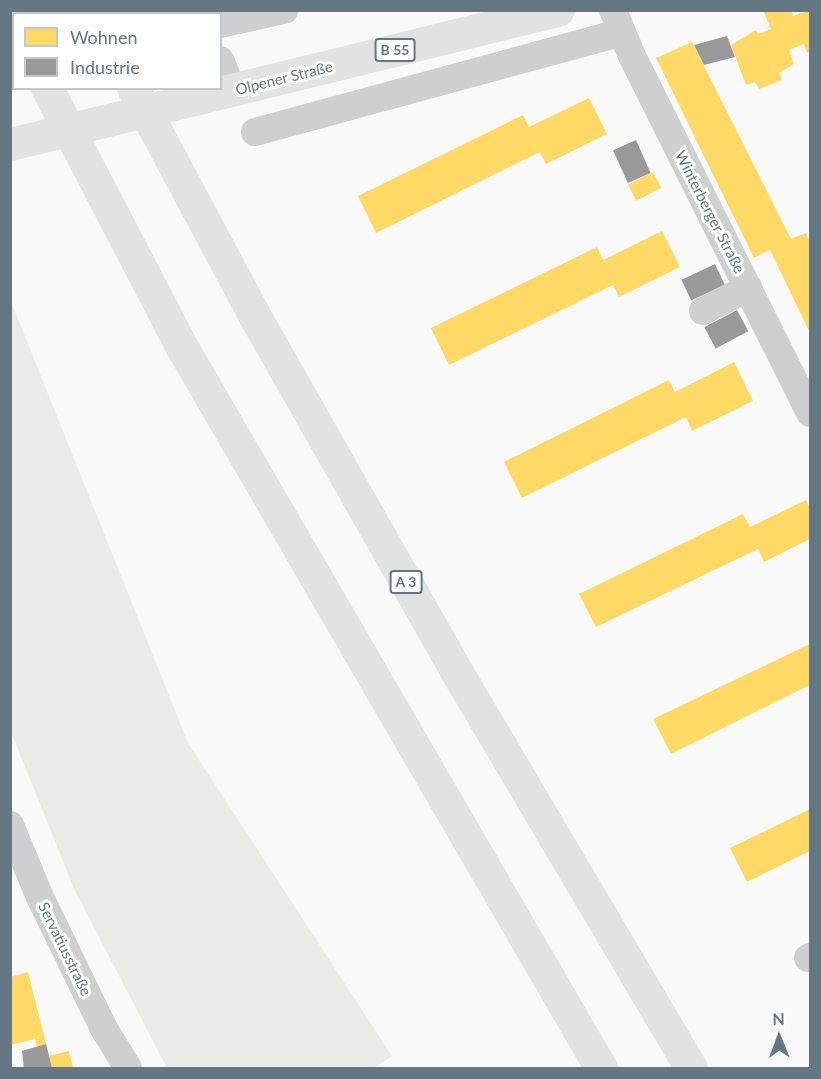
<!DOCTYPE html>
<html>
<head>
<meta charset="utf-8">
<style>
	body { margin:0 }
	#map { position:relative; width:821px; height:1079px; overflow:hidden; background:#f9f9f9; font-family:Lato,sans-serif }
	div>[style] { position:absolute }
	.green>* { inset:0; background:#e8ebe6 }
	.homes>* { inset:0; background:#ffd966; transform-origin:0 0 }
	.industry>* { inset:0; background:#999; transform-origin:0 0 }
	.minor>* { height:28px; margin:-14px; padding:0 14px; transform-origin:14px; border-radius:14px; background:#cecfd0 }
	.major>* { height:33px; margin:-16.5px; padding:0 16.5px; transform-origin:16.5px; border-radius:16.5px; background:#e1e2e2 }
	.highway>* { height:33px; margin:-16.5px; padding:0 16.5px; transform-origin:16.5px; border-radius:16.5px; background:#e1e2e2 }
	span { translate:-50% -50%; white-space:nowrap; text-align:center; line-height:1.15; -webkit-text-stroke:6px #fff; paint-order:stroke }
	.shield-label span { padding:2px 4px; background:#fff; border:2px solid; border-radius:4px; -webkit-text-stroke-width:0 }
	.shield-label { font-size:14px; color:#657683; font-weight:700 }
	.street-label { font-size:15px; color:#657683 }
	.frame { position:absolute; inset:0; border:12px solid #657683; pointer-events:none }
	.legend { position:absolute; left:12px; top:12px; width:210px; height:78px; box-sizing:border-box; background:#fff; border:2px solid #c1c8cd; margin:0; padding:8px 10px; list-style:none; font-size:18px; color:#657683 }
	.legend li { display:flex; align-items:center; gap:12px; height:30px }
	.legend b { width:30px; border:2px solid #c1c8cd }
	.north { position:absolute; left:749px; top:1007px; width:60px; height:60px; -webkit-text-stroke:4px #fff; paint-order:stroke; rotate:359deg; font-size:16px; font-weight:700; line-height:24px; text-align:center; color:#657683 }
	.north::after { content:''; display:block; margin:auto; width:21px; height:27px; background:#657683; clip-path:polygon(50% 0,100% 100%,50% 72%,0 100%) }
</style>
</head>
<body>
<div id="map">
	<div class="green">
		<i style="clip-path:polygon(10px 299px,188px 743px,392px 1056px,374px 1068px,167px 1068px,75px 891px,11px 732px)"></i>
	</div>
	<div class="homes">
		<i style="clip-path:polygon(763px 10px,791px 10px,793px 16px,810px 10px,810px 52px,807px 53px,804px 44px,789px 50px,794px 64px,779px 73px,782px 80px,759px 89px,755px 82px,746px 85px,731px 45px,756px 30px,758px 34px,771px 29px)"></i>
		<i style="clip-path:polygon(692px 42px,791px 239px,806px 233px,810px 243px,810px 333px,770px 250px,754px 258px,656px 58px)"></i>
		<i style="clip-path:polygon(589px 98px,607px 134px,546px 164px,540px 152px,376px 233px,358px 196px,523px 115px,529px 127px)"></i>
		<i style="left:653px;top:172px;width:18px;height:28px;rotate:63deg"></i>
		<i style="clip-path:polygon(662px 231px,680px 267px,619px 297px,613px 285px,449px 365px,431px 328px,597px 247px,603px 260px)"></i>
		<i style="clip-path:polygon(734px 362px,753px 401px,692px 431px,686px 417px,522px 498px,504px 462px,669px 380px,675px 392px)"></i>
		<i style="clip-path:polygon(806px 500px,810px 509px,810px 539px,764px 562px,758px 549px,596px 627px,579px 594px,743px 514px,750px 527px)"></i>
		<i style="clip-path:polygon(810px 644px,810px 685px,671px 754px,653px 719px)"></i>
		<i style="clip-path:polygon(810px 809px,810px 851px,747px 882px,730px 848px)"></i>
		<i style="clip-path:polygon(28px 972px,46px 1044px,37px 1047px,35px 1039px,10px 1045px,10px 977px)"></i>
		<i style="clip-path:polygon(69px 1051px,73px 1068px,52px 1068px,48px 1056px)"></i>
	</div>
	<div class="industry">
		<i style="clip-path:polygon(727px 36px,735px 57px,704px 65px,694px 45px)"></i>
		<i style="left:636px;top:140px;width:36px;height:25px;rotate:66deg"></i>
		<i style="left:715px;top:264px;width:23px;height:37px;rotate:65deg"></i>
		<i style="left:737px;top:310px;width:24px;height:37px;rotate:62deg"></i>
		<i style="clip-path:polygon(46px 1044px,52px 1068px,24px 1068px,22px 1051px)"></i>
	</div>
	<div class="minor">
		<i style="left:194px;top:10px;width:4px;rotate:63deg"></i>
		<i style="left:613px;top:10px;width:50px;rotate:67.6deg"></i>
		<i style="left:632px;top:56px;width:399px;rotate:63.5deg"></i>
		<i style="left:220px;top:24px;width:66px;rotate:-12.3deg"></i>
		<i style="left:220px;top:60px;width:34px;rotate:67deg"></i>
		<i style="left:255px;top:132px;width:380px;rotate:-15.2deg"></i>
		<i style="left:703px;top:311px;width:51px;rotate:-27.1deg"></i>
		<i style="left:10px;top:825px;width:76px;rotate:67.5deg"></i>
		<i style="left:39px;top:895px;width:147px;rotate:64.1deg"></i>
		<i style="left:103px;top:1027px;width:48px;rotate:58.6deg"></i>
		<i style="left:808px;top:958px;width:2px;rotate:-27deg"></i>
	</div>
	<div class="major">
		<i style="left:10px;top:144px;width:564px;rotate:-13.74deg"></i>
	</div>
	<div class="highway">
		<i style="left:92px;top:10px;width:4px;rotate:76deg"></i>
		<i style="left:10px;top:19px;width:6px;rotate:51deg"></i>
		<i style="left:47px;top:88px;width:294px;rotate:62.5deg"></i>
		<i style="left:183px;top:349px;width:832px;rotate:59.83deg"></i>
		<i style="left:133px;top:88px;width:255px;rotate:61.9deg"></i>
		<i style="left:253px;top:313px;width:415px;rotate:60.4deg"></i>
		<i style="left:458px;top:674px;width:458px;rotate:59.4deg"></i>
	</div>
	<div class="shield-label">
		<span style="left:395px;top:50px">B 55</span>
		<span style="left:406px;top:582px">A 3</span>
	</div>
	<div class="street-label">
		<span style="left:284px;top:78px;rotate:-14deg">Olpener Straße</span>
		<span style="left:710px;top:212px;rotate:63deg">Winterberger Straße</span>
		<span style="left:65px;top:949px;rotate:64deg">Servatiusstraße</span>
	</div>
	<div class="frame"></div>
	<ul class="legend">
	<li><b style="height:16px;background:#ffd966"></b>Wohnen</li>
	<li><b style="height:16px;background:#999"></b>Industrie</li>
	</ul>
	<div class="north">N</div>
</div>
</body>
</html>
